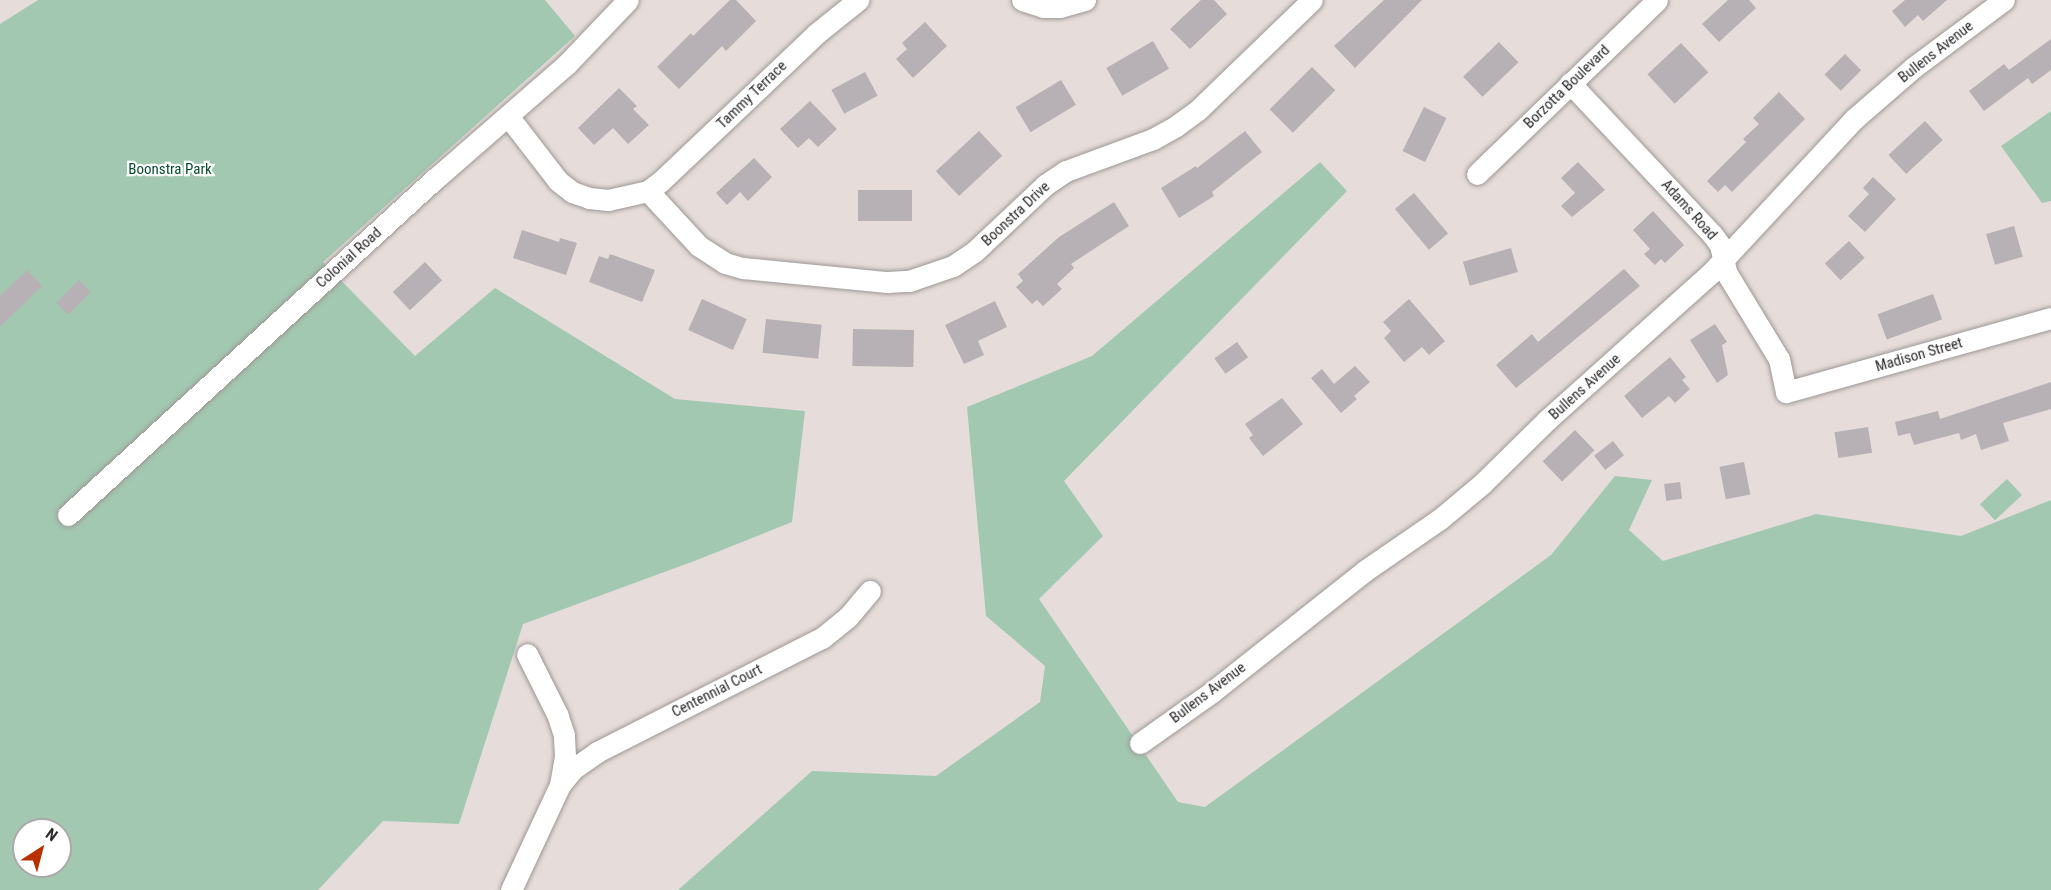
<!DOCTYPE html>
<html>
<head>
<meta charset="utf-8">
<style>
	body { margin:0 }
	#map { position:relative; width:2051px; height:890px; overflow:hidden; background:#e6ddda; font-family:"Roboto Condensed",sans-serif }
	div>[style] { position:absolute }
	.green>* { inset:0; background:#a2c8b1; transform-origin:0 0 }
	.building>* { inset:0; background:#b7b0b4; transform-origin:0 0 }
	.roads { filter:drop-shadow(0 0 2px #9e9793) drop-shadow(0 0 2px #9e9793) }
	.street>* { height:21px; margin:-10.5px; padding:0 10.5px; transform-origin:10.5px; border-radius:10.5px; background:#fff }
	span { translate:-50% -50%; white-space:nowrap; text-align:center; line-height:1.15; -webkit-text-stroke:4.5px #fff; paint-order:stroke }
	.street-label { font-size:15px; color:#2d2a29 }
	.park-label { font-size:15px; color:#074d30 }
	.north { position:absolute; left:12px; top:818px; width:60px; height:60px; box-sizing:border-box; background:#fff; border:2px solid #abaaa9; border-radius:50%; rotate:36deg; font-size:16px; font-weight:700; line-height:24px; text-align:center; color:#2d2a29 }
	.north::after { content:''; display:block; margin:auto; width:21px; height:27px; background:#b93000; clip-path:polygon(50% 0,100% 100%,50% 72%,0 100%) }
</style>
</head>
<body>
<div id="map">
	<div class="green">
		<i style="clip-path:polygon(evenodd,38px 0,545px 0,575px 36px,323px 262px,415px 356px,495px 288px,675px 399px,805px 411px,792px 522px,697px 560px,523px 624px,459px 824px,383px 821px,318px 890px,0 890px,0 24px,38px 0,24px 830px,60px 830px,60px 866px,24px 866px,24px 830px)"></i>
		<i style="clip-path:polygon(2051px 111px,2051px 201px,2042px 203px,2001px 146px)"></i>
		<i style="clip-path:polygon(1320px 162px,1347px 191px,1064px 481px,1103px 536px,1039px 599px,1178px 802px,1205px 807px,1551px 555px,1615px 476px,1652px 480px,1629px 530px,1663px 561px,1816px 514px,1961px 536px,2051px 500px,2051px 890px,678px 890px,812px 771px,936px 776px,1040px 702px,1045px 666px,986px 616px,967px 407px,1092px 356px)"></i>
		<i style="left:2007px;top:479px;width:22px;height:37px;rotate:47deg"></i>
	</div>
	<div class="building">
		<i style="clip-path:polygon(730px 0,736px 0,756px 21px,726px 51px,722px 46px,679px 89px,657px 67px,691px 33px,693px 36px)"></i>
		<i style="clip-path:polygon(1201px 0,1214px 0,1227px 14px,1190px 49px,1170px 29px)"></i>
		<i style="clip-path:polygon(1384px 0,1422px 0,1355px 68px,1334px 46px)"></i>
		<i style="clip-path:polygon(1728px 0,1749px 0,1756px 8px,1719px 42px,1702px 24px)"></i>
		<i style="clip-path:polygon(1905px 0,1947px 0,1923px 21px,1918px 15px,1905px 27px,1892px 11px)"></i>
		<i style="clip-path:polygon(925px 22px,947px 46px,913px 78px,896px 59px,907px 49px,902px 43px)"></i>
		<i style="clip-path:polygon(2051px 39px,2051px 70px,2032px 84px,2028px 78px,1984px 111px,1969px 91px,2004px 64px,2009px 70px)"></i>
		<i style="left:1153px;top:41px;width:32px;height:54px;rotate:60deg"></i>
		<i style="left:1499px;top:42px;width:28px;height:50px;rotate:46deg"></i>
		<i style="left:1681px;top:43px;width:40px;height:46px;rotate:47deg"></i>
		<i style="left:1845px;top:54px;width:23px;height:29px;rotate:45deg"></i>
		<i style="left:1312px;top:67px;width:33px;height:60px;rotate:45deg"></i>
		<i style="left:865px;top:72px;width:27px;height:38px;rotate:62deg"></i>
		<i style="left:1061px;top:80px;width:29px;height:53px;rotate:59deg"></i>
		<i style="clip-path:polygon(619px 88px,637px 106px,633px 109px,649px 125px,628px 144px,613px 128px,594px 145px,578px 128px)"></i>
		<i style="clip-path:polygon(1779px 92px,1805px 119px,1732px 192px,1725px 185px,1718px 192px,1707px 181px,1746px 142px,1743px 139px,1759px 124px,1753px 118px)"></i>
		<i style="clip-path:polygon(810px 101px,837px 129px,818px 147px,809px 138px,798px 148px,780px 129px)"></i>
		<i style="left:1424px;top:107px;width:25px;height:49px;rotate:26deg"></i>
		<i style="left:1925px;top:121px;width:26px;height:50px;rotate:47deg"></i>
		<i style="left:979px;top:131px;width:34px;height:59px;rotate:47deg"></i>
		<i style="clip-path:polygon(1245px 131px,1262px 152px,1212px 192px,1214px 196px,1179px 218px,1161px 188px,1196px 166px,1197px 168px)"></i>
		<i style="clip-path:polygon(754px 158px,772px 177px,748px 201px,740px 192px,727px 205px,716px 193px)"></i>
		<i style="clip-path:polygon(1578px 162px,1605px 190px,1572px 217px,1561px 206px,1575px 193px,1561px 178px)"></i>
		<i style="clip-path:polygon(1873px 177px,1896px 199px,1865px 232px,1848px 216px,1869px 194px,1863px 188px)"></i>
		<i style="left:912px;top:190px;width:31px;height:54px;rotate:90deg"></i>
		<i style="left:1414px;top:193px;width:53px;height:25px;rotate:50deg"></i>
		<i style="clip-path:polygon(1114px 202px,1129px 226px,1071px 264px,1074px 268px,1057px 284px,1062px 289px,1043px 306px,1037px 300px,1032px 304px,1016px 287px,1023px 281px,1018px 274px,1059px 237px)"></i>
		<i style="clip-path:polygon(1653px 211px,1684px 245px,1665px 263px,1661px 259px,1655px 265px,1644px 254px,1650px 249px,1633px 230px)"></i>
		<i style="left:2014px;top:226px;width:32px;height:29px;rotate:74deg"></i>
		<i style="clip-path:polygon(522px 230px,559px 242px,560px 238px,577px 243px,566px 275px,513px 258px)"></i>
		<i style="left:1849px;top:241px;width:23px;height:33px;rotate:47deg"></i>
		<i style="left:1511px;top:248px;width:25px;height:50px;rotate:74deg"></i>
		<i style="clip-path:polygon(610px 254px,655px 270px,642px 302px,589px 282px,599px 256px,608px 259px)"></i>
		<i style="left:425px;top:262px;width:25px;height:44px;rotate:47deg"></i>
		<i style="clip-path:polygon(1624px 269px,1640px 286px,1516px 388px,1496px 365px,1532px 334px,1538px 342px)"></i>
		<i style="clip-path:polygon(27px 270px,42px 286px,0 327px,0 296px)"></i>
		<i style="left:79px;top:280px;width:17px;height:32px;rotate:45deg"></i>
		<i style="left:1933px;top:294px;width:27px;height:59px;rotate:70deg"></i>
		<i style="left:702px;top:299px;width:49px;height:34px;rotate:24deg"></i>
		<i style="clip-path:polygon(1409px 299px,1445px 341px,1429px 355px,1422px 347px,1404px 362px,1384px 338px,1391px 331px,1383px 322px)"></i>
		<i style="clip-path:polygon(995px 301px,1007px 327px,978px 341px,984px 355px,964px 364px,945px 325px)"></i>
		<i style="left:766px;top:319px;width:56px;height:34px;rotate:6deg"></i>
		<i style="clip-path:polygon(1715px 324px,1727px 342px,1722px 345px,1728px 375px,1717px 383px,1690px 340px)"></i>
		<i style="left:853px;top:329px;width:61px;height:37px;rotate:1deg"></i>
		<i style="left:1237px;top:342px;width:19px;height:28px;rotate:54deg"></i>
		<i style="clip-path:polygon(1670px 357px,1686px 377px,1682px 380px,1690px 389px,1675px 403px,1669px 396px,1642px 418px,1624px 396px)"></i>
		<i style="clip-path:polygon(1355px 366px,1370px 382px,1354px 396px,1357px 399px,1341px 413px,1311px 378px,1322px 369px,1334px 384px)"></i>
		<i style="clip-path:polygon(2051px 382px,2051px 409px,2003px 423px,2009px 441px,1981px 450px,1976px 434px,1961px 440px,1959px 433px,1914px 445px,1910px 433px,1898px 436px,1895px 422px,1938px 411px,1940px 419px)"></i>
		<i style="clip-path:polygon(1282px 398px,1303px 424px,1263px 456px,1249px 438px,1253px 435px,1245px 424px)"></i>
		<i style="left:1868px;top:427px;width:26px;height:34px;rotate:81deg"></i>
		<i style="left:1575px;top:430px;width:28px;height:45px;rotate:46deg"></i>
		<i style="left:1613px;top:441px;width:18px;height:24px;rotate:52deg"></i>
		<i style="left:1744px;top:462px;width:33px;height:25px;rotate:79deg"></i>
		<i style="left:1680px;top:482px;width:17px;height:16px;rotate:83deg"></i>
	</div>
	<div class="roads">
		<div class="street">
			<i style="left:1022px;top:0;width:22px;rotate:18deg"></i>
			<i style="left:1043px;top:7px;width:17px"></i>
			<i style="left:1060px;top:7px;width:26px;rotate:-16deg"></i>
			<i style="left:1570px;top:83px;width:207px;rotate:46.8deg"></i>
			<i style="left:1712px;top:234px;width:14px;rotate:54deg"></i>
			<i style="left:1720px;top:245px;width:28px;rotate:77deg"></i>
			<i style="left:1726px;top:272px;width:102px;rotate:58.7deg"></i>
			<i style="left:1779px;top:359px;width:34px;rotate:78deg"></i>
			<i style="left:1786px;top:392px;width:275px;rotate:-15.6deg"></i>
			<i style="left:508px;top:116px;width:82px;rotate:52.4deg"></i>
			<i style="left:558px;top:181px;width:18px;rotate:38deg"></i>
			<i style="left:572px;top:192px;width:18px;rotate:19deg"></i>
			<i style="left:589px;top:198px;width:19px;rotate:6deg"></i>
			<i style="left:608px;top:200px;width:41px;rotate:-12.7deg"></i>
			<i style="left:648px;top:191px;width:75px;rotate:47.2deg"></i>
			<i style="left:699px;top:246px;width:31px;rotate:33deg"></i>
			<i style="left:725px;top:263px;width:19px;rotate:16deg"></i>
			<i style="left:743px;top:268px;width:145px;rotate:5.6deg"></i>
			<i style="left:887px;top:282px;width:22px;rotate:-3deg"></i>
			<i style="left:909px;top:281px;width:46px;rotate:-18.8deg"></i>
			<i style="left:953px;top:266px;width:25px;rotate:-34deg"></i>
			<i style="left:974px;top:252px;width:98px;rotate:-43.3deg"></i>
			<i style="left:1045px;top:185px;width:25px;rotate:-34deg"></i>
			<i style="left:1066px;top:171px;width:93px;rotate:-20.2deg"></i>
			<i style="left:1153px;top:139px;width:26px;rotate:-29deg"></i>
			<i style="left:1176px;top:126px;width:27px;rotate:-36deg"></i>
			<i style="left:1198px;top:110px;width:158px;rotate:-44deg"></i>
			<i style="left:1477px;top:174px;width:250px;rotate:-44deg"></i>
			<i style="left:648px;top:191px;width:15px;rotate:-37deg"></i>
			<i style="left:660px;top:182px;width:216px;rotate:-43.5deg"></i>
			<i style="left:817px;top:33px;width:53px;rotate:-38.8deg"></i>
			<i style="left:68px;top:515px;width:498px;rotate:-42.5deg"></i>
			<i style="left:435px;top:179px;width:175px;rotate:-41.1deg"></i>
			<i style="left:567px;top:64px;width:88px;rotate:-46.4deg"></i>
			<i style="left:1140px;top:743px;width:88px;rotate:-35.3deg"></i>
			<i style="left:1212px;top:692px;width:196px;rotate:-38.4deg"></i>
			<i style="left:1366px;top:570px;width:90px;rotate:-34.6deg"></i>
			<i style="left:1440px;top:519px;width:56px;rotate:-39.9deg"></i>
			<i style="left:1483px;top:483px;width:90px;rotate:-44.5deg"></i>
			<i style="left:1547px;top:420px;width:220px;rotate:-41.9deg"></i>
			<i style="left:1711px;top:273px;width:210px;rotate:-47.1deg"></i>
			<i style="left:1854px;top:119px;width:79px;rotate:-40.9deg"></i>
			<i style="left:1914px;top:67px;width:112px;rotate:-36.7deg"></i>
			<i style="left:560px;top:785px;width:21px;rotate:-51deg"></i>
			<i style="left:573px;top:769px;width:29px;rotate:-35deg"></i>
			<i style="left:597px;top:752px;width:252px;rotate:-26.9deg"></i>
			<i style="left:822px;top:638px;width:33px;rotate:-39deg"></i>
			<i style="left:848px;top:617px;width:34px;rotate:-50deg"></i>
			<i style="left:511px;top:890px;width:116px;rotate:-65deg"></i>
			<i style="left:560px;top:785px;width:29px;rotate:-80deg"></i>
			<i style="left:565px;top:756px;width:21px;rotate:-93deg"></i>
			<i style="left:564px;top:735px;width:20px;rotate:-108deg"></i>
			<i style="left:558px;top:716px;width:69px;rotate:-116.6deg"></i>
		</div>
	</div>
	<div class="street-label">
		<span style="left:1936px;top:52px;rotate:-38deg">Bullens Avenue</span>
		<span style="left:1567px;top:87px;rotate:-44deg">Borzotta Boulevard</span>
		<span style="left:752px;top:95px;rotate:-44deg">Tammy Terrace</span>
		<span style="left:1689px;top:210px;rotate:48deg">Adams Road</span>
		<span style="left:1016px;top:214px;rotate:-43deg">Boonstra Drive</span>
		<span style="left:349px;top:258px;rotate:-42deg">Colonial Road</span>
		<span style="left:1919px;top:355px;rotate:-16deg">Madison Street</span>
		<span style="left:1585px;top:387px;rotate:-42deg">Bullens Avenue</span>
		<span style="left:717px;top:691px;rotate:-27deg">Centennial Court</span>
		<span style="left:1208px;top:693px;rotate:-37deg">Bullens Avenue</span>
	</div>
	<div class="park-label">
		<span style="left:170px;top:170px">Boonstra Park</span>
	</div>
	<div class="north">N</div>
</div>
</body>
</html>
